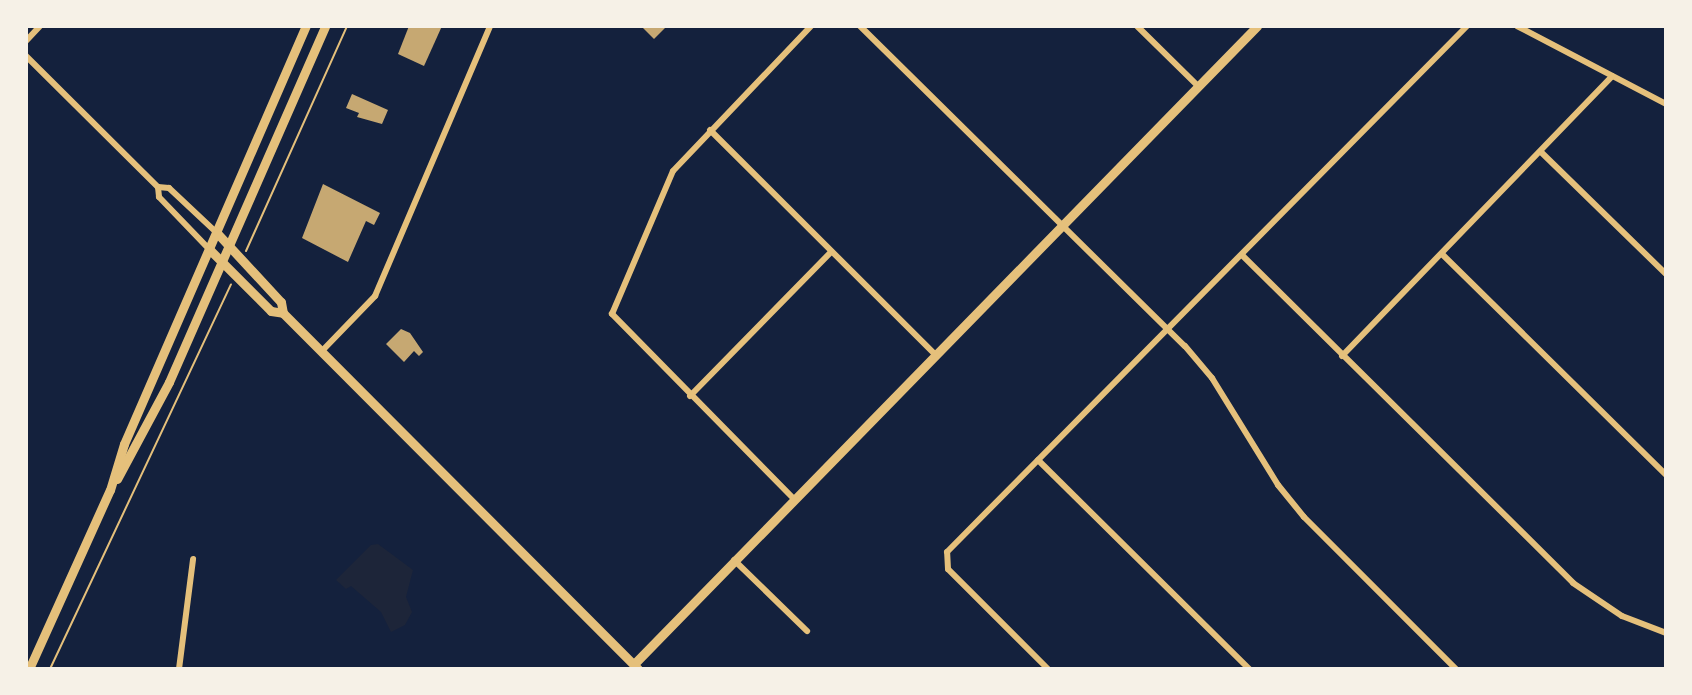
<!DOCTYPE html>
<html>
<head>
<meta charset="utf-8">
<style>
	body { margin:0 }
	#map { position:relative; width:1692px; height:695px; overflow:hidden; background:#14213d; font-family:"Open Sans",sans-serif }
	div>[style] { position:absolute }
	.green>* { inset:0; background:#1d2539 }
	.building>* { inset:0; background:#c6a872 }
	.path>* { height:2px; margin:-1px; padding:0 1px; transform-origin:1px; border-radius:1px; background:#e5c07b }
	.minor>* { height:6px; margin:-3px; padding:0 3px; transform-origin:3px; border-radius:3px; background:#e5c07b }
	.secondary>* { height:9px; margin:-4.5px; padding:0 4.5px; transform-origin:4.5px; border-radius:4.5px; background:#e5c07b }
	span { translate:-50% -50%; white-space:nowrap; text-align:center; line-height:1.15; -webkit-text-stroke:7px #f6f1e7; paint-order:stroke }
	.frame { position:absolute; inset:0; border:28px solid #f6f1e7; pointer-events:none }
</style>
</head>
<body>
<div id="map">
	<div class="green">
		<i style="clip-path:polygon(378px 544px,413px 570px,406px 597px,412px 612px,405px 625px,391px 632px,381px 612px,351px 586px,346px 589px,336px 580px,371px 545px)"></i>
	</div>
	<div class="building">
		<i style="clip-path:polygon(409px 26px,442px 26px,424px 66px,398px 54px)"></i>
		<i style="clip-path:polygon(641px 26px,667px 26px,654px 39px)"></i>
		<i style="clip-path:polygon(352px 94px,388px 110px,382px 124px,357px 117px,359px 113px,346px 108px)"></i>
		<i style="clip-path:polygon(323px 184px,380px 213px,374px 225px,366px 221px,348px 262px,302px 238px)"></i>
		<i style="clip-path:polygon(401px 329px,410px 333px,423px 352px,419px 356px,414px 351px,404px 362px,386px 344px)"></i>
	</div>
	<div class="path">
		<i style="left:246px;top:251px;width:247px;rotate:-65.8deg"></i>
		<i style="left:50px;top:669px;width:425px;rotate:-64.8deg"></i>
	</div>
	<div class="minor">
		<i style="left:860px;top:26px;width:456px;rotate:44.6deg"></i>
		<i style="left:1185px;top:346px;width:42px;rotate:49.8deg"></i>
		<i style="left:1212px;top:378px;width:126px;rotate:58.3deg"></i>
		<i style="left:1278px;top:485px;width:41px;rotate:50.9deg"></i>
		<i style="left:1304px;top:517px;width:215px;rotate:45deg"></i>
		<i style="left:1137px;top:26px;width:86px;rotate:44.5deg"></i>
		<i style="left:1517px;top:26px;width:168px;rotate:27.6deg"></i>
		<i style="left:26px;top:41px;width:21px;rotate:-47deg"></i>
		<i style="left:26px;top:56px;width:186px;rotate:44.8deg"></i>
		<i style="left:158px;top:187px;width:11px;rotate:5deg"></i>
		<i style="left:169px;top:188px;width:66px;rotate:43.2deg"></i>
		<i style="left:710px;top:130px;width:317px;rotate:44.9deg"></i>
		<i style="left:1542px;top:153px;width:173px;rotate:44.3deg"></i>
		<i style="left:158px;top:187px;width:10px;rotate:84deg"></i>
		<i style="left:159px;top:197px;width:74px;rotate:46.1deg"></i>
		<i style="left:1442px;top:254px;width:315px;rotate:44.6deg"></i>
		<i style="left:1242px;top:255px;width:466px;rotate:44.7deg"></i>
		<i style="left:1573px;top:583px;width:59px;rotate:34deg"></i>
		<i style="left:1622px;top:616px;width:47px;rotate:21.1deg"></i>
		<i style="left:321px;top:352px;width:78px;rotate:-46deg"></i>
		<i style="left:375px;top:296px;width:293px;rotate:-66.9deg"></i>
		<i style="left:1342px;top:356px;width:389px;rotate:-46deg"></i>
		<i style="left:690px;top:396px;width:202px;rotate:-45.6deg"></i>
		<i style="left:1038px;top:460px;width:297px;rotate:44.7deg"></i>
		<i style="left:794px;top:499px;width:260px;rotate:-134.5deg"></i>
		<i style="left:612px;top:314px;width:155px;rotate:-66.9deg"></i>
		<i style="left:673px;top:171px;width:200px;rotate:-46.4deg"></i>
		<i style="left:734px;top:560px;width:102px;rotate:44.2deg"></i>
		<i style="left:179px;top:669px;width:111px;rotate:-82.7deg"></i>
		<i style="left:1048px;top:669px;width:141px;rotate:-135deg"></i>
		<i style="left:948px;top:569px;width:17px;rotate:-93deg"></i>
		<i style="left:947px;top:552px;width:740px;rotate:-45.33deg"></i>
	</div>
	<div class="secondary">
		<i style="left:217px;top:233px;width:94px;rotate:47.2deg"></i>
		<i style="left:281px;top:302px;width:11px;rotate:80deg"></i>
		<i style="left:283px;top:313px;width:503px;rotate:45.08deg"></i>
		<i style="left:210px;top:250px;width:86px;rotate:45deg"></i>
		<i style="left:271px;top:311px;width:12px;rotate:9deg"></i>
		<i style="left:117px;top:479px;width:110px;rotate:-61.8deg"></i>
		<i style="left:169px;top:382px;width:389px;rotate:-66.3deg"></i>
		<i style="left:634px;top:664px;width:892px;rotate:-45.68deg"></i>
		<i style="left:29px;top:669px;width:196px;rotate:-65.7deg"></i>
		<i style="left:110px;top:490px;width:48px;rotate:-73.1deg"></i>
		<i style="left:124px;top:444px;width:456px;rotate:-66.5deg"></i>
	</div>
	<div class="frame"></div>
</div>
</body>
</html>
